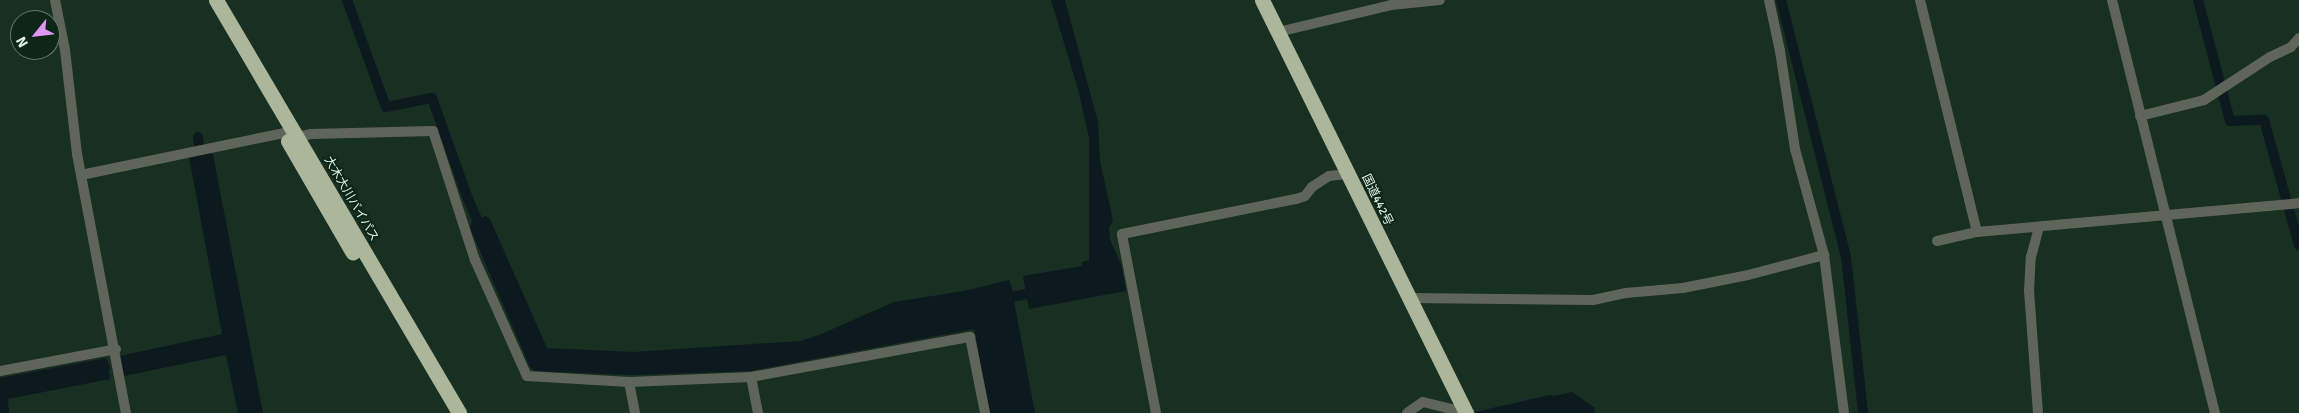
<!DOCTYPE html>
<html>
<head>
<meta charset="utf-8">
<style>
	body { margin:0 }
	#map { position:relative; width:2299px; height:413px; overflow:hidden; background:#173021; font-family:Signika,"Noto Sans JP",sans-serif }
	div>[style] { position:absolute }
	.water>* { inset:0; background:#0c1a1f }
	.canal>* { height:10px; margin:-5px; padding:0 5px; transform-origin:5px; border-radius:5px; background:#0c1a1f }
	.street>* { height:10px; margin:-5px; padding:0 5px; transform-origin:5px; border-radius:5px; background:#606559 }
	.highway>* { height:15px; margin:-7.5px; padding:0 7.5px; transform-origin:7.5px; border-radius:7.5px; background:#acb69a }
	span { translate:-50% -50%; white-space:nowrap; text-align:center; line-height:1.15; -webkit-text-stroke:4px #0d2618; paint-order:stroke }
	.street-label { font-size:12px; color:#e4f3e9 }
	.north { position:absolute; left:10px; top:10px; width:50px; height:50px; box-sizing:border-box; background:#0d2618; border:1px solid #63786c; border-radius:50%; rotate:241deg; font-size:14px; font-weight:700; line-height:20px; text-align:center; color:#e4f3e9 }
	.north::after { content:''; display:block; margin:auto; width:18px; height:22px; background:#df98f1; clip-path:polygon(50% 0,100% 100%,50% 72%,0 100%) }
</style>
</head>
<body>
<div id="map">
	<div class="water">
		<i style="clip-path:polygon(1051px 0,1065px 0,1098px 122px,1100px 161px,1113px 220px,1109px 228px,1110px 240px,1121px 264px,1126px 291px,1029px 309px,1023px 276px,1082px 266px,1082px 262px,1089px 260px,1089px 138px,1078px 89px)"></i>
		<i style="clip-path:polygon(211px 153px,213px 155px,263px 413px,238px 413px,226px 355px,124px 376px,122px 367px,120px 356px,222px 334px,189px 157px)"></i>
		<i style="clip-path:polygon(486px 216px,490px 219px,547px 348px,633px 352px,800px 341px,819px 335px,894px 302px,964px 291px,1009px 280px,1016px 300px,1014px 301px,1035px 413px,990px 413px,974px 329px,750px 371px,632px 375px,535px 371px,530px 367px,470px 228px,471px 223px)"></i>
		<i style="clip-path:polygon(106px 358px,111px 369px,109px 369px,110px 379px,8px 399px,9px 413px,0 413px,0 378px)"></i>
		<i style="clip-path:polygon(1572px 392px,1595px 408px,1594px 413px,1470px 413px,1550px 395px,1554px 396px)"></i>
	</div>
	<div class="canal">
		<i style="left:347px;top:0;width:114px;rotate:70deg"></i>
		<i style="left:386px;top:107px;width:47px;rotate:-11.1deg"></i>
		<i style="left:432px;top:98px;width:107px;rotate:70.4deg"></i>
		<i style="left:468px;top:199px;width:36px;rotate:66deg"></i>
		<i style="left:1781px;top:0;width:264px;rotate:75.8deg"></i>
		<i style="left:1846px;top:256px;width:158px;rotate:83.8deg"></i>
		<i style="left:2198px;top:0;width:125px;rotate:75.2deg"></i>
		<i style="left:2230px;top:121px;width:34px;rotate:-2deg"></i>
		<i style="left:2264px;top:120px;width:130px;rotate:74.4deg"></i>
		<i style="left:198px;top:137px;width:21px;rotate:82deg"></i>
		<i style="left:1002px;top:299px;width:38px;rotate:-12deg"></i>
	</div>
	<div class="street">
		<i style="left:55px;top:0;width:51px;rotate:78.7deg"></i>
		<i style="left:65px;top:50px;width:105px;rotate:83.4deg"></i>
		<i style="left:77px;top:154px;width:264px;rotate:79.3deg"></i>
		<i style="left:1769px;top:0;width:52px;rotate:77.8deg"></i>
		<i style="left:1780px;top:51px;width:99px;rotate:81.3deg"></i>
		<i style="left:1795px;top:149px;width:110px;rotate:74.7deg"></i>
		<i style="left:1824px;top:255px;width:159px;rotate:82.8deg"></i>
		<i style="left:1920px;top:0;width:239px;rotate:76.2deg"></i>
		<i style="left:2112px;top:0;width:426px;rotate:76deg"></i>
		<i style="left:1278px;top:32px;width:116px;rotate:-13.4deg"></i>
		<i style="left:1391px;top:5px;width:49px;rotate:-5.8deg"></i>
		<i style="left:2140px;top:116px;width:66px;rotate:-14deg"></i>
		<i style="left:2204px;top:100px;width:79px;rotate:-33.1deg"></i>
		<i style="left:2270px;top:57px;width:23px;rotate:-25deg"></i>
		<i style="left:2291px;top:47px;width:12px;rotate:-48deg"></i>
		<i style="left:81px;top:175px;width:207px;rotate:-11.7deg"></i>
		<i style="left:284px;top:133px;width:14px;rotate:17deg"></i>
		<i style="left:297px;top:137px;width:14px;rotate:-12deg"></i>
		<i style="left:311px;top:134px;width:122px;rotate:-1.4deg"></i>
		<i style="left:433px;top:131px;width:136px;rotate:72deg"></i>
		<i style="left:475px;top:260px;width:127px;rotate:65.9deg"></i>
		<i style="left:527px;top:376px;width:102px;rotate:3.4deg"></i>
		<i style="left:629px;top:382px;width:122px;rotate:-2.3deg"></i>
		<i style="left:751px;top:377px;width:223px;rotate:-10.4deg"></i>
		<i style="left:970px;top:337px;width:77px;rotate:78.8deg"></i>
		<i style="left:1937px;top:241px;width:41px;rotate:-12.7deg"></i>
		<i style="left:1977px;top:232px;width:323px;rotate:-5.1deg"></i>
		<i style="left:1408px;top:298px;width:185px;rotate:0.6deg"></i>
		<i style="left:1593px;top:300px;width:34px;rotate:-12deg"></i>
		<i style="left:1626px;top:293px;width:57px;rotate:-5deg"></i>
		<i style="left:1683px;top:288px;width:66px;rotate:-11.3deg"></i>
		<i style="left:1748px;top:275px;width:79px;rotate:-14.7deg"></i>
		<i style="left:0;top:371px;width:118px;rotate:-10.7deg"></i>
		<i style="left:751px;top:377px;width:37px;rotate:79deg"></i>
		<i style="left:629px;top:382px;width:32px;rotate:79deg"></i>
		<i style="left:1156px;top:413px;width:182px;rotate:-100.8deg"></i>
		<i style="left:1122px;top:234px;width:177px;rotate:-11.4deg"></i>
		<i style="left:1296px;top:199px;width:9px;rotate:-18deg"></i>
		<i style="left:1305px;top:196px;width:11px;rotate:-52deg"></i>
		<i style="left:1312px;top:187px;width:20px;rotate:-33deg"></i>
		<i style="left:1329px;top:176px;width:18px;rotate:-6deg"></i>
		<i style="left:1407px;top:413px;width:19px;rotate:-35deg"></i>
		<i style="left:1423px;top:402px;width:34px;rotate:14deg"></i>
		<i style="left:1456px;top:410px;width:8px;rotate:-45deg"></i>
		<i style="left:2038px;top:413px;width:122px;rotate:-94.2deg"></i>
		<i style="left:2029px;top:291px;width:34px;rotate:-87deg"></i>
		<i style="left:2031px;top:257px;width:30px;rotate:-75deg"></i>
	</div>
	<div class="highway">
		<i style="left:216px;top:0;width:479px;rotate:59.5deg"></i>
		<i style="left:1262px;top:0;width:461px;rotate:63.7deg"></i>
		<i style="left:288px;top:141px;width:129px;rotate:59.9deg"></i>
	</div>
	<div class="street-label">
		<span style="left:351px;top:199px;rotate:60deg">大木大川バイパス</span>
		<span style="left:1377px;top:200px;rotate:64deg">国道442号</span>
	</div>
	<div class="north">N</div>
</div>
</body>
</html>
